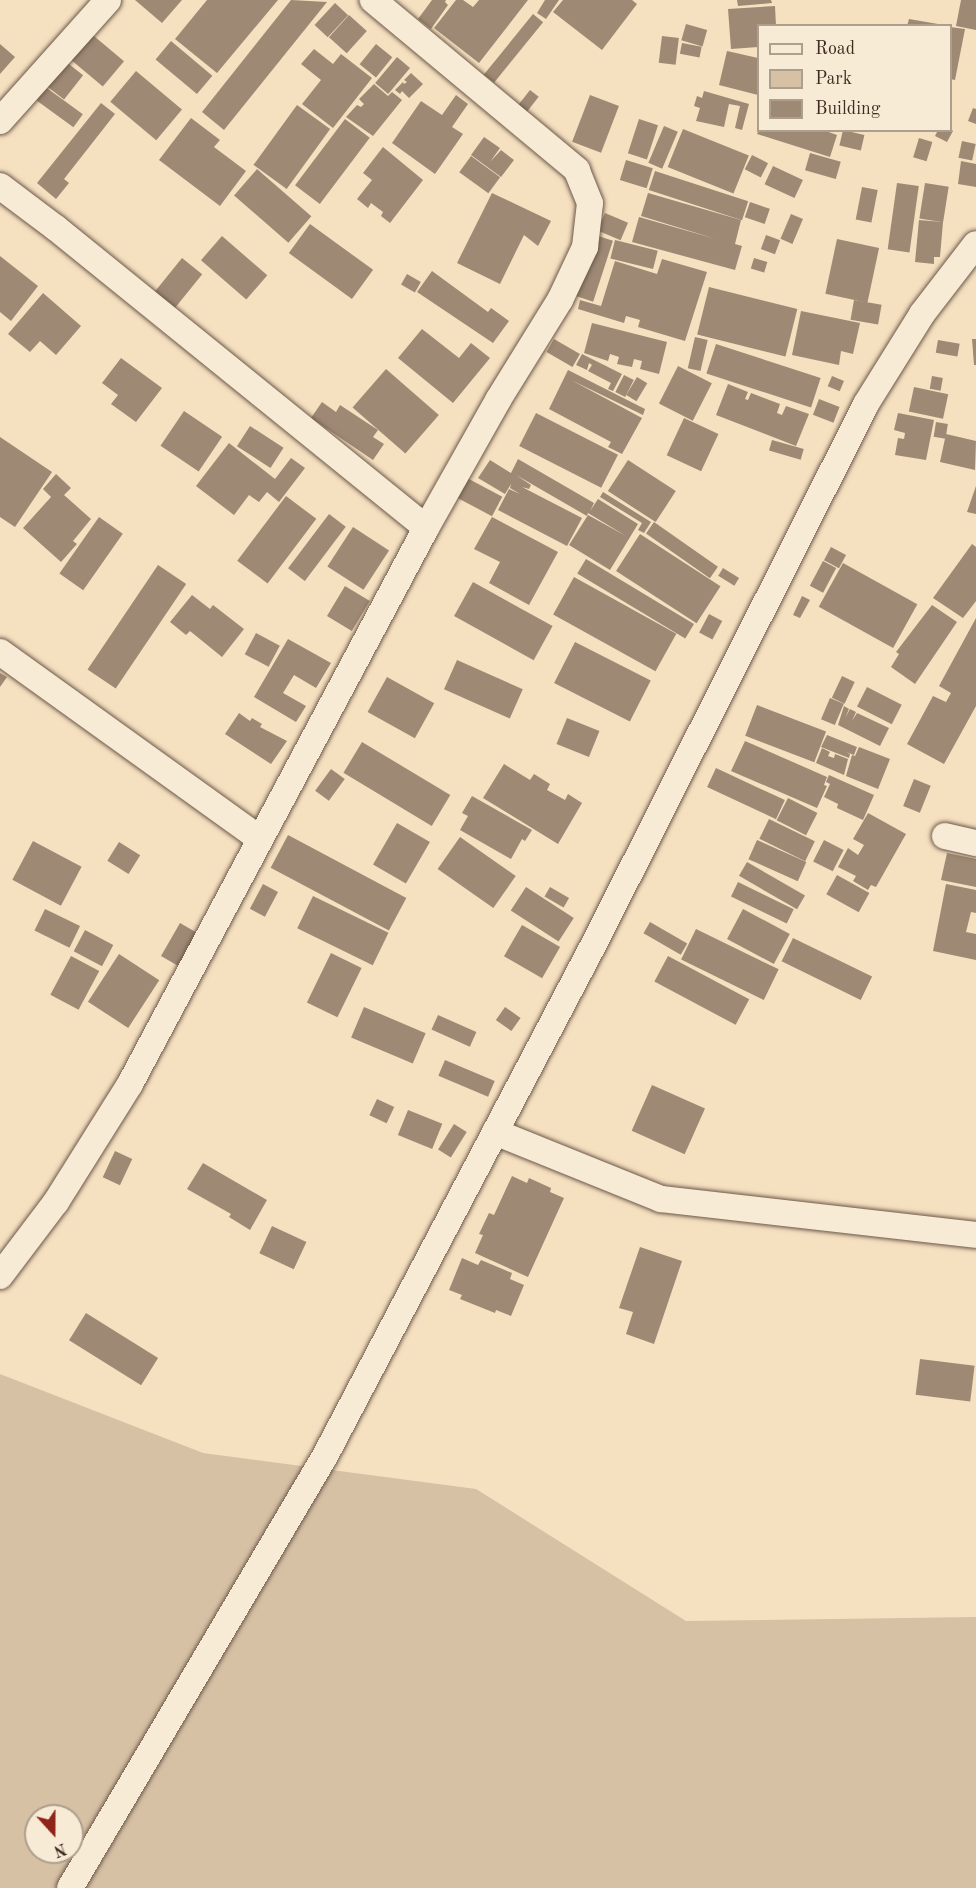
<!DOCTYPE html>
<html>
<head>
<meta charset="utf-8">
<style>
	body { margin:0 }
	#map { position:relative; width:976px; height:1888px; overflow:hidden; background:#f5e0c0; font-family:"Old Standard TT",serif }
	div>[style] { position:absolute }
	.green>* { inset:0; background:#d6c1a5 }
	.building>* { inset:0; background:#9e8974; transform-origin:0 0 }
	.roads { filter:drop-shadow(0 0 2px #6c5849) drop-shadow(0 0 2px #6c5849) }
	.minor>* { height:26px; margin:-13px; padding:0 13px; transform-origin:13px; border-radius:13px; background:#f8ebd6 }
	span { translate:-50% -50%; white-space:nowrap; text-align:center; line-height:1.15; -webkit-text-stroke:4.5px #f8ebd6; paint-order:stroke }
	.legend { position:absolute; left:757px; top:24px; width:195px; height:108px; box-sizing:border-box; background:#f8ebd6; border:2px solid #ae9e8e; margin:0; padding:8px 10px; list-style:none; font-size:18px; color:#3f2b21 }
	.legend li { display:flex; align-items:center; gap:12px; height:30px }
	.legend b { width:30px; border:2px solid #ae9e8e }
	.north { position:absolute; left:24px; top:1804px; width:60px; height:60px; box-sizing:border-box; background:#f8ebd6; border:2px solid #ae9e8e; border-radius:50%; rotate:159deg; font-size:16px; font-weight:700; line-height:24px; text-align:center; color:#3f2b21 }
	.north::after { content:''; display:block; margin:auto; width:21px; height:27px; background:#8f2418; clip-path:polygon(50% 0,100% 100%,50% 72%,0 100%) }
</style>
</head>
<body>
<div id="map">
	<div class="green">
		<i style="clip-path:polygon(evenodd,0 1374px,203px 1453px,476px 1489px,686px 1621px,976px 1617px,976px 1888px,0 1888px,0 1374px,36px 1816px,72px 1816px,72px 1852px,36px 1852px,36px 1816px)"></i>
	</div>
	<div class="building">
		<i style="clip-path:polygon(135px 0,182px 0,162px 23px)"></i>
		<i style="clip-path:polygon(207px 0,278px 0,217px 73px,175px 39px)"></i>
		<i style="clip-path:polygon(291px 0,327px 2px,224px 130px,202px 112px)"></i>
		<i style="clip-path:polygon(432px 0,446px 0,445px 2px,448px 5px,431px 29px,418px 19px)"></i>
		<i style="clip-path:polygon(456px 0,463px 0,473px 7px,479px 0,528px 0,479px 63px,434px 28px)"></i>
		<i style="clip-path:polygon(545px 0,559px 0,546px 19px,537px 13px)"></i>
		<i style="clip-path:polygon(563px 0,632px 0,637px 4px,602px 50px,553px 12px)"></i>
		<i style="clip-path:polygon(737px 0,771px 0,772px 3px,738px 6px)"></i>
		<i style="clip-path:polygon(961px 0,976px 0,976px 30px,956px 26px)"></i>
		<i style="left:335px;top:3px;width:18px;height:30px;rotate:43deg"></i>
		<i style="clip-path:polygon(775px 6px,776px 26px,758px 26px,758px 47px,731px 49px,728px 9px)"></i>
		<i style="left:533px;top:14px;width:13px;height:78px;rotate:39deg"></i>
		<i style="left:349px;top:15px;width:24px;height:30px;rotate:42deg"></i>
		<i style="clip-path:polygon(909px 19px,938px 24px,938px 26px,907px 26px)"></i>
		<i style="left:686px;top:24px;width:22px;height:17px;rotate:16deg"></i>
		<i style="clip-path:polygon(950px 27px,965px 29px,955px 80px,950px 79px)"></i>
		<i style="left:88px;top:31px;width:47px;height:33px;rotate:40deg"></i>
		<i style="left:662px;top:36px;width:17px;height:27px;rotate:7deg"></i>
		<i style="left:171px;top:41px;width:54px;height:24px;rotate:40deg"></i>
		<i style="left:682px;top:43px;width:20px;height:11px;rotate:11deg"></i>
		<i style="clip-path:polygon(0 44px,15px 57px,0 74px)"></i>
		<i style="left:376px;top:44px;width:21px;height:26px;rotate:39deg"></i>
		<i style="clip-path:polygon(314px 49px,333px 64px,341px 54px,372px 78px,333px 128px,302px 104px,321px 80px,301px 64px)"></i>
		<i style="clip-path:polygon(727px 51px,758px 58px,758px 95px,719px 85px)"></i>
		<i style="left:397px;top:57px;width:17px;height:34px;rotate:40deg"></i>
		<i style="left:65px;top:61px;width:23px;height:31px;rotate:38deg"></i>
		<i style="left:136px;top:71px;width:60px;height:40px;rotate:40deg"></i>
		<i style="clip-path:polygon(411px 73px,423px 84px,409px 98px,402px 91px,400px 94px,395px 90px,403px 82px,404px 84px,407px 82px,404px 80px)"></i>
		<i style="clip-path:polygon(374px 84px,388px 96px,392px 92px,402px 100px,373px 136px,346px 117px,357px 105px,361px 107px,364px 104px,359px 99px)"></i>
		<i style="left:44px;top:86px;width:48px;height:16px;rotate:36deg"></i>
		<i style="left:530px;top:90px;width:11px;height:19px;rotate:38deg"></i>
		<i style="clip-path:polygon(704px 91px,749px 104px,742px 130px,735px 128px,740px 106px,729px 104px,724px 127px,696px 121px,700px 108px,694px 106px,697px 96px,702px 98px)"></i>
		<i style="clip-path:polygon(456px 95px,468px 104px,452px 127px,463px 134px,435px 174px,392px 143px,421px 101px,442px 115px)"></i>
		<i style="left:590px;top:95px;width:31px;height:50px;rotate:21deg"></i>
		<i style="clip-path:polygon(101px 103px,115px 114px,64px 179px,69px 183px,56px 199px,37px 183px)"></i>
		<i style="left:297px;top:105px;width:41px;height:74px;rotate:36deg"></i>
		<i style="clip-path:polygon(973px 108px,976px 109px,976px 124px,968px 121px)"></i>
		<i style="clip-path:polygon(191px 118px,220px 140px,214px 147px,246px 171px,220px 206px,159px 160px)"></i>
		<i style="left:345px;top:119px;width:31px;height:83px;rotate:37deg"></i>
		<i style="left:639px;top:119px;width:20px;height:36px;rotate:18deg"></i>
		<i style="left:664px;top:126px;width:15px;height:40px;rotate:23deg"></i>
		<i style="left:683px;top:129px;width:71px;height:41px;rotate:22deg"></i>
		<i style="clip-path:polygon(759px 130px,823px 130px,837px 135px,830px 157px,757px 134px)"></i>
		<i style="left:843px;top:130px;width:22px;height:16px;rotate:13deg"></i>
		<i style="clip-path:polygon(938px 130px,952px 130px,953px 131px,947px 142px,935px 136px)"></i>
		<i style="clip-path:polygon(484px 137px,500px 148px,490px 162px,501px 150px,514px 160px,501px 177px,471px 155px)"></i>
		<i style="left:919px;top:138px;width:14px;height:20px;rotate:17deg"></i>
		<i style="left:962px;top:141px;width:14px;height:17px;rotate:12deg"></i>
		<i style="clip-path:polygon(383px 147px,423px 180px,390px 223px,381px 216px,383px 212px,371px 203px,368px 208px,357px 199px,372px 180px,363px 173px)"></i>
		<i style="left:810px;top:153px;width:32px;height:18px;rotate:16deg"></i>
		<i style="left:752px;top:155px;width:18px;height:16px;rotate:27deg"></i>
		<i style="left:471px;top:156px;width:36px;height:20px;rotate:36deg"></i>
		<i style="left:626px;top:160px;width:28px;height:21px;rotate:17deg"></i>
		<i style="clip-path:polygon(961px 161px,976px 164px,976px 187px,958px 184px)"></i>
		<i style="left:773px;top:166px;width:33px;height:20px;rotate:25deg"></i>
		<i style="left:257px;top:169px;width:72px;height:35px;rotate:41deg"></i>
		<i style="left:655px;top:171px;width:98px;height:20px;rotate:18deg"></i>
		<i style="left:897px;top:183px;width:22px;height:67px;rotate:8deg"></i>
		<i style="left:925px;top:183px;width:24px;height:36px;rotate:9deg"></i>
		<i style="left:862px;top:187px;width:16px;height:33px;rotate:11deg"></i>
		<i style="clip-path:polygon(492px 193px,551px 221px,538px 246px,524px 235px,500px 284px,457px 263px)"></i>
		<i style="clip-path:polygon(648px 193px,741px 220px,735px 244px,742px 246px,735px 270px,632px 242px,639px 217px,716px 239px,641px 216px)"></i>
		<i style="left:750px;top:202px;width:21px;height:16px;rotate:19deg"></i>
		<i style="left:605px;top:213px;width:25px;height:19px;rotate:23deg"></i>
		<i style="left:791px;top:214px;width:13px;height:27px;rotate:23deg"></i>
		<i style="clip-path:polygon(919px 220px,943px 222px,940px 257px,934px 257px,934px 264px,915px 262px)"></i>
		<i style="left:310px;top:224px;width:78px;height:36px;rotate:36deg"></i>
		<i style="left:592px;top:234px;width:22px;height:64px;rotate:18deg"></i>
		<i style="left:766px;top:235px;width:15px;height:15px;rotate:20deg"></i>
		<i style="left:222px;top:236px;width:60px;height:32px;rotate:41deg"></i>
		<i style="left:837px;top:239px;width:43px;height:56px;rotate:12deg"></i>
		<i style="left:615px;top:240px;width:44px;height:19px;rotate:14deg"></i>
		<i style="clip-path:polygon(0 256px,38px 286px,11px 321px,0 312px)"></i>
		<i style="left:182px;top:258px;width:26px;height:43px;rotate:39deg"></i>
		<i style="left:754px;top:258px;width:14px;height:11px;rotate:17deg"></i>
		<i style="clip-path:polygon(662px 259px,707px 272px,685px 341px,638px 327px,640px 320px,626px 316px,624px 323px,578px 309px,580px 300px,601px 306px,615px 261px,657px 274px)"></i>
		<i style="clip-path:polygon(432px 271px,488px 312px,491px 308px,509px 321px,493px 343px,417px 292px)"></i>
		<i style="left:407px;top:274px;width:16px;height:12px;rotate:30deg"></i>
		<i style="left:709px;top:287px;width:91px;height:49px;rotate:14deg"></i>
		<i style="clip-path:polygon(43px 293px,81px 326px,56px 355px,40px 341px,30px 352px,8px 334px)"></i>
		<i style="left:854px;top:300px;width:28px;height:20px;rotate:10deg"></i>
		<i style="clip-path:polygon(801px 311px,860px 323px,853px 354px,841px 351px,839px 365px,792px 355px)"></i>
		<i style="clip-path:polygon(592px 323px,667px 342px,659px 374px,640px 369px,642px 361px,634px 359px,632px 367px,617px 364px,619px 357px,610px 354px,608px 361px,584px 353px)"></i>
		<i style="clip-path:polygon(422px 329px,459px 358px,471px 343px,490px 358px,453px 403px,398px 358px)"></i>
		<i style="left:695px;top:337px;width:13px;height:32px;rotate:13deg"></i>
		<i style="left:554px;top:339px;width:30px;height:15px;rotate:30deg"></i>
		<i style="clip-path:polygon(972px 339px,976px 339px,976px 365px,974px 365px)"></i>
		<i style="left:938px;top:340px;width:22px;height:13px;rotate:10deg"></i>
		<i style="left:716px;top:344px;width:110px;height:31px;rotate:18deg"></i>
		<i style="clip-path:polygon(582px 354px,622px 374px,613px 391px,608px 389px,611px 383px,588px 371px,592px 365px,589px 363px,587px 370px,576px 365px)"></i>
		<i style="clip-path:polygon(121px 358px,162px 388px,136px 422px,111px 404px,118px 395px,102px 383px)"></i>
		<i style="left:678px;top:366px;width:38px;height:42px;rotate:27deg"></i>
		<i style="left:386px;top:369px;width:70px;height:51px;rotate:41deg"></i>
		<i style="clip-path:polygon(568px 370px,645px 409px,643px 415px,571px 380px,642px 418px,622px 454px,608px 447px,611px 442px,549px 409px)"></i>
		<i style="left:624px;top:375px;width:11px;height:19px;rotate:27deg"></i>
		<i style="left:832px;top:376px;width:13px;height:11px;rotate:23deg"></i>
		<i style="left:932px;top:376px;width:11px;height:13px;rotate:10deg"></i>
		<i style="left:637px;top:377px;width:12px;height:21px;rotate:31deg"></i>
		<i style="clip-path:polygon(728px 384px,748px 392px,745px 399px,748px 400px,751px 393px,780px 404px,777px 413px,782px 415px,786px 406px,809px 414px,796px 446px,716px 415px)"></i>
		<i style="left:914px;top:387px;width:35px;height:25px;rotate:12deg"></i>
		<i style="left:819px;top:399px;width:22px;height:17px;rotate:21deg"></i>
		<i style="clip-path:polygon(322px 402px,336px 412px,340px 405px,378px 430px,373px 437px,384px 444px,373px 460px,311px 418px)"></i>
		<i style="left:184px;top:411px;width:46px;height:42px;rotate:34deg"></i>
		<i style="left:536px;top:413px;width:92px;height:37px;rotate:27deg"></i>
		<i style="clip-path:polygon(898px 413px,934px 420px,926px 460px,895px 455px,898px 438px,904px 439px,905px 433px,894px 430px)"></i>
		<i style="left:684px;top:418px;width:38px;height:41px;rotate:25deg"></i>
		<i style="left:936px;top:422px;width:12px;height:15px;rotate:9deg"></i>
		<i style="left:250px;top:426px;width:40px;height:24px;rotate:33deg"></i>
		<i style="clip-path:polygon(946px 434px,976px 441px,975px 470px,940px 462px)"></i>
		<i style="clip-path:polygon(0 437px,52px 472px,15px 527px,0 517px)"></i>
		<i style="left:772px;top:440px;width:33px;height:11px;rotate:16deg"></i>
		<i style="clip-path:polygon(229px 443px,275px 479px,291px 458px,305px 468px,279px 502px,267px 492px,259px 502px,249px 495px,234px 515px,196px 486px)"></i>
		<i style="clip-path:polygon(518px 459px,594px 503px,590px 511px,598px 499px,638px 524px,610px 570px,569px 545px,588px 515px,626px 536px,588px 513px,587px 516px,516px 475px,531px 485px,529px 489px,522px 487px,582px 518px,567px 546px,498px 510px,509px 489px,520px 494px,510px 488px,511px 484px,505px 494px,478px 478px,490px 460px,511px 473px)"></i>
		<i style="left:628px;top:460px;width:57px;height:37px;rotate:33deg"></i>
		<i style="clip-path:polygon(56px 474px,71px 488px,64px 495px,91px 519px,73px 541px,77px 544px,61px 562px,23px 528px,51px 497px,43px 489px)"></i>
		<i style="left:467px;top:478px;width:40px;height:22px;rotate:28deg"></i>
		<i style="clip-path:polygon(976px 486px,976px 514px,967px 512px)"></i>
		<i style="clip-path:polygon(603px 492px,651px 522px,644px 533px,638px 530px,642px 523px,600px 497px)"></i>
		<i style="left:286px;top:496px;width:38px;height:81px;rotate:37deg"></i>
		<i style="left:329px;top:514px;width:21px;height:68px;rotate:37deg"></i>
		<i style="left:99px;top:517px;width:29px;height:69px;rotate:35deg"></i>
		<i style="clip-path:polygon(492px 517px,558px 552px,529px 605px,489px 583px,500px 562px,474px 549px)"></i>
		<i style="left:654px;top:522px;width:78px;height:14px;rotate:35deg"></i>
		<i style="left:353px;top:527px;width:43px;height:47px;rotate:33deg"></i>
		<i style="left:640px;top:534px;width:96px;height:44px;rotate:33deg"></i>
		<i style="clip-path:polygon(972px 544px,976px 547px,976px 601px,963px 618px,933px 598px)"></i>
		<i style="left:831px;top:547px;width:17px;height:15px;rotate:28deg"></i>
		<i style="left:586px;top:559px;width:126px;height:17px;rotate:31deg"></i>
		<i style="left:823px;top:561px;width:15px;height:28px;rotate:28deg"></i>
		<i style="left:843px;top:563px;width:85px;height:50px;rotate:29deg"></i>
		<i style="left:158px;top:565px;width:34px;height:126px;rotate:34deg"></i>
		<i style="left:723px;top:568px;width:19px;height:9px;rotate:32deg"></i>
		<i style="left:574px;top:577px;width:117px;height:43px;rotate:29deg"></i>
		<i style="left:473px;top:582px;width:91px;height:39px;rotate:29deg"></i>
		<i style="left:345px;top:586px;width:29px;height:35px;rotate:31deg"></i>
		<i style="clip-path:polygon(192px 595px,210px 609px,213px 605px,244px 629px,222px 657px,190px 631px,186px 635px,170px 622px)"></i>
		<i style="clip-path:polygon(802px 596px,810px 600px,800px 618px,793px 615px)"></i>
		<i style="clip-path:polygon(932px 605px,957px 622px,915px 684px,891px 667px,899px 654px,896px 652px)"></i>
		<i style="left:709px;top:614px;width:15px;height:21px;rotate:28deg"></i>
		<i style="clip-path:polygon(976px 618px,976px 706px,944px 764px,907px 744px,933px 696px,946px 702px,951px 693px,939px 686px)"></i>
		<i style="left:256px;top:633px;width:27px;height:24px;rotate:28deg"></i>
		<i style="clip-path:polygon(288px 639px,331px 663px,316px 688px,294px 675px,283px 693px,306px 706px,296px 722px,254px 697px)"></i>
		<i style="left:575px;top:642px;width:85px;height:46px;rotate:27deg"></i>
		<i style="left:457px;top:660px;width:72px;height:32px;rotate:24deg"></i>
		<i style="clip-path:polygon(0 673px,7px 677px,0 687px)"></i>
		<i style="left:842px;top:676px;width:14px;height:24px;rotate:25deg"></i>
		<i style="left:387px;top:677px;width:54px;height:40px;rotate:29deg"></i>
		<i style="left:867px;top:687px;width:39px;height:22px;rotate:27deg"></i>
		<i style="left:830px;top:698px;width:15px;height:23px;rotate:23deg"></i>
		<i style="left:757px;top:705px;width:74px;height:33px;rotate:21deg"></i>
		<i style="clip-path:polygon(844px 706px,849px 709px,845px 718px,850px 709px,856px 712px,852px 721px,857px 713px,889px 728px,880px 746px,838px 725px)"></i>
		<i style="clip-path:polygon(239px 713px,250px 721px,252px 718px,262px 724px,260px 727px,287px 741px,271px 764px,225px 734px)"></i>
		<i style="left:567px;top:718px;width:35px;height:28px;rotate:22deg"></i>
		<i style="clip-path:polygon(827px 735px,857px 747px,854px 755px,846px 752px,850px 754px,849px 758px,821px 747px)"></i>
		<i style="clip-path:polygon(745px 741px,827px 777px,824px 785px,827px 786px,817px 808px,731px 771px)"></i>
		<i style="left:362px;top:742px;width:103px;height:36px;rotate:31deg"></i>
		<i style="clip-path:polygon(859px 747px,890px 759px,878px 789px,846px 776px,852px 755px,855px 756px)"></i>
		<i style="clip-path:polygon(822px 748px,830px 752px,828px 756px,834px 758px,835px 754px,848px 759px,844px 775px,816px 763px)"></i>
		<i style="clip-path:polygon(504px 764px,530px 780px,534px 774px,550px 784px,547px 790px,565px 800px,568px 794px,582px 803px,558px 844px,483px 798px)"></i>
		<i style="left:716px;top:768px;width:76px;height:21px;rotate:25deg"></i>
		<i style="left:331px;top:769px;width:17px;height:27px;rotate:36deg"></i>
		<i style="clip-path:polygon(829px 775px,874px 795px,863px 820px,837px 808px,838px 804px,824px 797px,830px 784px,826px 782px)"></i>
		<i style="left:914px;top:779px;width:18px;height:29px;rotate:22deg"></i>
		<i style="clip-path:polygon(472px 796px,532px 830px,525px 841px,522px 839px,511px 859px,460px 830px,468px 816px,462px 813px)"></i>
		<i style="left:788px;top:798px;width:33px;height:25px;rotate:27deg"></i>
		<i style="clip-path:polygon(868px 813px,906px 834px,876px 887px,871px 885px,868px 890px,853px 881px,856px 876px,838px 867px,848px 848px,858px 855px,864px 845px,853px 839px)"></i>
		<i style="left:769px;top:819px;width:51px;height:22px;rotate:26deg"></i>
		<i style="left:397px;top:823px;width:38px;height:48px;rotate:30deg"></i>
		<i style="left:288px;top:835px;width:134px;height:37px;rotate:28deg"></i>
		<i style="left:460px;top:837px;width:68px;height:39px;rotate:35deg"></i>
		<i style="left:757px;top:840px;width:54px;height:21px;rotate:24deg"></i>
		<i style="left:824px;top:840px;width:22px;height:24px;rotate:27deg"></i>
		<i style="left:33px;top:841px;width:55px;height:44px;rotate:28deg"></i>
		<i style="left:119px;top:842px;width:25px;height:22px;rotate:32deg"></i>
		<i style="clip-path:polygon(947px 853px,976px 859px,976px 887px,941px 880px)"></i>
		<i style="left:747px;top:862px;width:67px;height:16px;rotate:30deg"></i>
		<i style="left:837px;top:875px;width:37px;height:22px;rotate:29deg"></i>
		<i style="left:738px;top:882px;width:62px;height:16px;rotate:26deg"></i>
		<i style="left:263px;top:884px;width:17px;height:28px;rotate:28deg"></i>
		<i style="clip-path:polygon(946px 884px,976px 890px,976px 913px,971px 912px,966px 932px,976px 934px,976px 960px,933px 951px)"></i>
		<i style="left:526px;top:887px;width:57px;height:28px;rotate:33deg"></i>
		<i style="left:550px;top:887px;width:22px;height:11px;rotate:30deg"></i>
		<i style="left:313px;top:896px;width:84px;height:36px;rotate:26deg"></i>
		<i style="left:45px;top:909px;width:39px;height:24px;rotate:26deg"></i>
		<i style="left:743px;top:909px;width:53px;height:34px;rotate:28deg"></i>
		<i style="left:650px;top:922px;width:43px;height:13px;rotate:30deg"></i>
		<i style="left:180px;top:923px;width:28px;height:38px;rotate:30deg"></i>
		<i style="left:522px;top:925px;width:44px;height:36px;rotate:30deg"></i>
		<i style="left:696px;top:929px;width:92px;height:34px;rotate:26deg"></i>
		<i style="left:85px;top:930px;width:32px;height:24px;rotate:28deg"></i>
		<i style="left:793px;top:938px;width:88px;height:26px;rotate:26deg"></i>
		<i style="left:331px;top:953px;width:34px;height:55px;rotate:26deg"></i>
		<i style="left:119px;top:954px;width:48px;height:57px;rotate:33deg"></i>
		<i style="left:71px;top:956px;width:32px;height:44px;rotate:28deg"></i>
		<i style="left:668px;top:956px;width:92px;height:29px;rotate:28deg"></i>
		<i style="left:364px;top:1007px;width:67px;height:33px;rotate:23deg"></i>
		<i style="left:505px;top:1007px;width:19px;height:16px;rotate:35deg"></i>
		<i style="left:438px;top:1015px;width:42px;height:16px;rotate:24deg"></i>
		<i style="left:445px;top:1060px;width:54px;height:17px;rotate:23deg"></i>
		<i style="left:652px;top:1085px;width:58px;height:50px;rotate:24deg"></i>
		<i style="left:377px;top:1099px;width:19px;height:18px;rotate:25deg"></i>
		<i style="left:408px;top:1110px;width:37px;height:27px;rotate:22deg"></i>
		<i style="left:454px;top:1124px;width:15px;height:30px;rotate:32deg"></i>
		<i style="left:115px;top:1151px;width:19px;height:29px;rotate:25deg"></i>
		<i style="clip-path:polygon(203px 1163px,267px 1200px,250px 1230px,229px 1217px,231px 1214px,187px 1189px)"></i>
		<i style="clip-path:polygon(512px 1176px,527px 1183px,529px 1178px,551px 1188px,550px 1192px,564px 1198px,528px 1277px,475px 1253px,483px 1235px,479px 1234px,489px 1213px,494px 1215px)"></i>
		<i style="left:272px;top:1226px;width:38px;height:30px;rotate:25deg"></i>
		<i style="clip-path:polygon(640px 1247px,682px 1261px,654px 1344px,626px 1334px,633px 1312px,619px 1308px)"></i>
		<i style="clip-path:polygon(462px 1258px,478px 1265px,481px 1260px,512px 1273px,510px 1279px,524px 1285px,511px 1316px,496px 1310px,495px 1313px,460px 1299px,462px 1295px,449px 1290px)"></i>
		<i style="left:86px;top:1313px;width:85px;height:32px;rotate:32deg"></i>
		<i style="left:920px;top:1359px;width:55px;height:36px;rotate:7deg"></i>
	</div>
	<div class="roads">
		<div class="minor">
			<i style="left:0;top:121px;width:162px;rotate:-48.2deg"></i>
			<i style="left:0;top:186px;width:70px;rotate:36.9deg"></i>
			<i style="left:56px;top:228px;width:476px;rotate:39deg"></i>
			<i style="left:0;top:652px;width:320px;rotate:35.7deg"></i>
			<i style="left:945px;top:836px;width:32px;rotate:13deg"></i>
			<i style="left:495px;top:1132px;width:179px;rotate:22deg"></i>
			<i style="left:661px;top:1199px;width:317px;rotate:6.5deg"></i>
			<i style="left:0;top:1276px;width:93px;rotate:-52.9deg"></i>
			<i style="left:56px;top:1202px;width:139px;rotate:-57.9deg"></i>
			<i style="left:130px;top:1084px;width:630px;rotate:-61.97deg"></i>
			<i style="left:426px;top:528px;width:147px;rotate:-60.6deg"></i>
			<i style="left:498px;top:400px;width:118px;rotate:-58.2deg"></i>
			<i style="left:560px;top:300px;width:59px;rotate:-64.7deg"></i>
			<i style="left:585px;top:247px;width:44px;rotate:-83.5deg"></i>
			<i style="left:590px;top:203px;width:35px;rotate:-112deg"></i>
			<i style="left:577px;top:170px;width:266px;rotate:-140.2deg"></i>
			<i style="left:70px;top:1888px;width:502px;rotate:-59.45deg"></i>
			<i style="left:325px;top:1456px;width:581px;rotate:-62.29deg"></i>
			<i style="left:595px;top:942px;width:602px;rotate:-63.26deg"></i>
			<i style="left:866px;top:404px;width:106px;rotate:-58.1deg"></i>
			<i style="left:922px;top:314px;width:88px;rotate:-52.4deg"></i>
		</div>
	</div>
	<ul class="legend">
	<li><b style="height:8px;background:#f8ebd6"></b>Road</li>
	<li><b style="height:16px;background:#d6c1a5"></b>Park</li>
	<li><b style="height:16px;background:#9e8974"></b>Building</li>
	</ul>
	<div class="north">N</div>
</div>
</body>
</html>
